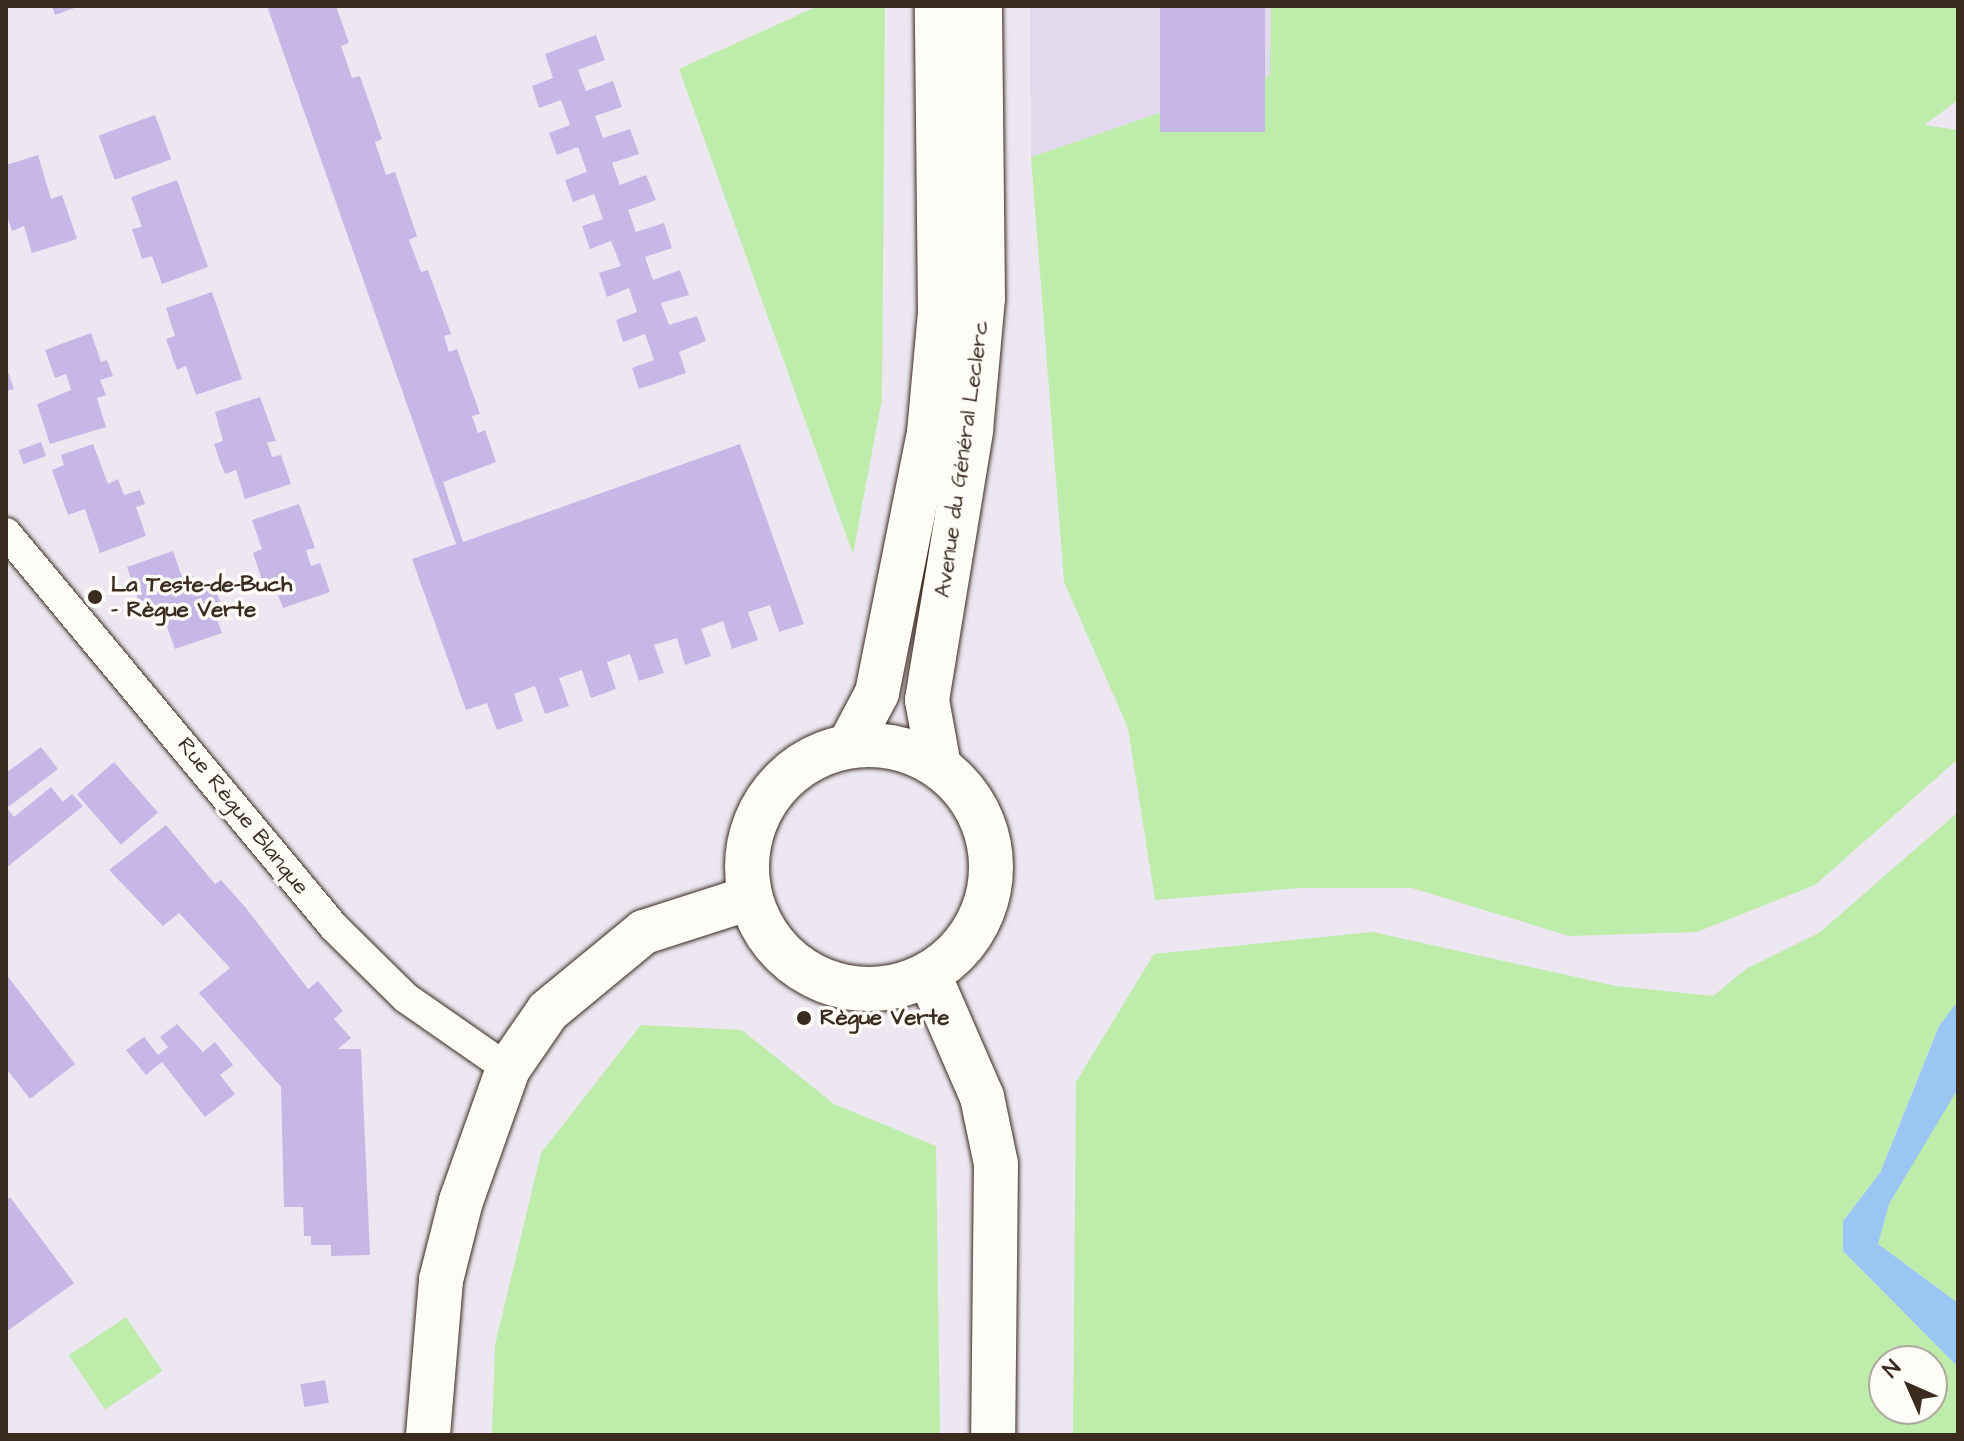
<!DOCTYPE html>
<html>
<head>
<meta charset="utf-8">
<style>
	body { margin:0 }
	#map { position:relative; width:1964px; height:1441px; overflow:hidden; background:#ede7f2; font-family:"Architects Daughter",sans-serif }
	div>[style] { position:absolute }
	.built>* { inset:0; background:#e2d9ef }
	.green>* { inset:0; background:#beecaa; transform-origin:0 0 }
	.water>* { inset:0; background:#9ac6f4 }
	.building>* { inset:0; background:#c7b7e7; transform-origin:0 0 }
	.roads { filter:drop-shadow(0 0 2px #3b2a1e) drop-shadow(0 0 2px #3b2a1e) }
	.street>* { height:30px; margin:-15px; padding:0 15px; transform-origin:15px; border-radius:15px; background:#fdfcf7 }
	.secondary>* { height:44px; margin:-22px; padding:0 22px; transform-origin:22px; border-radius:22px; background:#fdfcf7 }
	.secondary>.ring { margin:-22px; padding:0; box-sizing:content-box; background:none; border:44px solid #fdfcf7; border-radius:50% }
	.dots>* { width:22px; height:22px; translate:-50% -50%; box-sizing:border-box; border:4px solid #fdfcf7; border-radius:50% }
	span { translate:-50% -50%; white-space:nowrap; text-align:center; line-height:1.15; -webkit-text-stroke:7px #fdfcf7; paint-order:stroke }
	.street-label { font-size:22px; color:#3b2a1e }
	.poi-label { font-size:22px; color:#3b2a1e; font-weight:700 }
	.left { translate:0 -50%; text-align:left }
	.frame { position:absolute; inset:0; border:8px solid #3b2a1e; pointer-events:none }
	.north { position:absolute; left:1868px; top:1345px; width:80px; height:80px; box-sizing:border-box; background:#fdfcf7; border:2px solid #afa8a0; border-radius:50%; rotate:315deg; font-size:22px; font-weight:700; line-height:32px; text-align:center; color:#3b2a1e }
	.north::after { content:''; display:block; margin:auto; width:28px; height:36px; background:#3b2a1e; clip-path:polygon(50% 0,100% 100%,50% 72%,0 100%) }
</style>
</head>
<body>
<div id="map">
	<div class="built">
		<i style="clip-path:polygon(1030px 6px,1271px 6px,1271px 75px,1031px 157px)"></i>
	</div>
	<div class="green">
		<i style="clip-path:polygon(818px 6px,885px 6px,882px 399px,853px 554px,679px 69px)"></i>
		<i style="clip-path:polygon(1271px 6px,1958px 6px,1958px 100px,1924px 125px,1958px 130px,1958px 759px,1815px 885px,1697px 932px,1569px 936px,1412px 888px,1301px 888px,1155px 900px,1128px 728px,1064px 582px,1031px 157px,1270px 75px)"></i>
		<i style="clip-path:polygon(evenodd,1958px 812px,1958px 1001px,1939px 1026px,1880px 1173px,1843px 1221px,1843px 1251px,1958px 1367px,1958px 1435px,1073px 1435px,1076px 1082px,1154px 954px,1373px 932px,1616px 986px,1713px 996px,1746px 969px,1819px 933px,1958px 812px,1884px 1361px,1932px 1361px,1932px 1409px,1884px 1409px,1884px 1361px)"></i>
		<i style="clip-path:polygon(641px 1025px,742px 1030px,834px 1104px,936px 1146px,940px 1435px,492px 1435px,495px 1345px,541px 1153px)"></i>
		<i style="clip-path:polygon(1958px 1085px,1958px 1303px,1878px 1244px,1889px 1204px)"></i>
		<i style="left:126px;top:1317px;width:65px;height:69px;rotate:56deg"></i>
	</div>
	<div class="water">
		<i style="clip-path:polygon(1958px 1001px,1956px 1092px,1889px 1204px,1878px 1244px,1958px 1303px,1958px 1367px,1843px 1251px,1843px 1221px,1880px 1173px,1939px 1026px)"></i>
	</div>
	<div class="building">
		<i style="clip-path:polygon(52px 6px,80px 6px,55px 15px)"></i>
		<i style="clip-path:polygon(267px 6px,336px 6px,349px 43px,341px 46px,352px 78px,360px 76px,382px 139px,375px 142px,386px 175px,395px 172px,417px 236px,409px 240px,421px 272px,428px 270px,451px 334px,444px 336px,449px 352px,457px 349px,480px 414px,472px 416px,478px 433px,485px 430px,496px 462px,443px 482px,463px 542px,740px 444px,804px 624px,779px 632px,770px 605px,748px 612px,758px 640px,732px 649px,723px 621px,701px 629px,711px 656px,685px 665px,677px 638px,654px 645px,664px 673px,639px 681px,630px 654px,607px 662px,616px 689px,591px 698px,582px 670px,559px 678px,569px 706px,545px 714px,535px 686px,514px 694px,523px 721px,497px 730px,487px 703px,466px 710px,412px 559px,456px 544px)"></i>
		<i style="left:1160px;top:6px;width:105px;height:126px"></i>
		<i style="clip-path:polygon(596px 35px,605px 60px,578px 70px,586px 91px,613px 81px,622px 107px,595px 116px,603px 138px,630px 129px,639px 154px,612px 163px,620px 185px,646px 175px,656px 200px,628px 210px,636px 232px,664px 223px,672px 248px,645px 257px,653px 280px,680px 270px,689px 295px,661px 303px,669px 325px,697px 316px,706px 341px,679px 352px,686px 373px,639px 389px,632px 368px,654px 360px,645px 334px,623px 342px,616px 320px,637px 312px,629px 288px,607px 297px,599px 273px,621px 266px,611px 241px,590px 249px,582px 226px,603px 219px,594px 194px,573px 202px,565px 180px,587px 172px,578px 147px,557px 155px,549px 133px,570px 125px,561px 100px,539px 108px,532px 86px,553px 78px,545px 54px)"></i>
		<i style="left:155px;top:115px;width:47px;height:60px;rotate:70deg"></i>
		<i style="clip-path:polygon(38px 155px,51px 199px,62px 195px,77px 239px,32px 253px,24px 226px,12px 231px,6px 213px,6px 165px)"></i>
		<i style="clip-path:polygon(177px 180px,208px 267px,162px 284px,152px 256px,142px 259px,132px 229px,142px 227px,131px 197px)"></i>
		<i style="clip-path:polygon(212px 292px,242px 379px,196px 395px,186px 366px,177px 370px,166px 339px,175px 336px,166px 308px)"></i>
		<i style="clip-path:polygon(91px 333px,101px 362px,107px 360px,113px 376px,100px 380px,106px 395px,97px 398px,106px 427px,50px 444px,37px 404px,71px 390px,66px 374px,55px 378px,45px 350px)"></i>
		<i style="clip-path:polygon(6px 366px,14px 389px,6px 391px)"></i>
		<i style="clip-path:polygon(260px 397px,276px 441px,267px 442px,272px 457px,281px 455px,291px 484px,245px 499px,236px 470px,225px 474px,219px 459px,214px 444px,223px 441px,215px 412px)"></i>
		<i style="left:41px;top:442px;width:15px;height:24px;rotate:70deg"></i>
		<i style="clip-path:polygon(93px 444px,108px 484px,118px 479px,124px 495px,140px 490px,145px 504px,136px 507px,146px 536px,100px 553px,85px 509px,68px 515px,52px 470px,64px 465px,61px 455px)"></i>
		<i style="clip-path:polygon(299px 504px,315px 548px,306px 550px,311px 566px,320px 563px,330px 592px,283px 608px,272px 579px,263px 582px,253px 553px,262px 549px,252px 520px)"></i>
		<i style="clip-path:polygon(173px 551px,183px 580px,193px 576px,199px 592px,215px 587px,220px 602px,212px 605px,222px 633px,175px 649px,159px 605px,142px 611px,127px 567px)"></i>
		<i style="clip-path:polygon(41px 747px,58px 769px,7px 808px,14px 817px,51px 787px,63px 802px,72px 794px,83px 806px,6px 868px,6px 773px)"></i>
		<i style="left:114px;top:762px;width:67px;height:49px;rotate:49deg"></i>
		<i style="clip-path:polygon(166px 825px,215px 884px,221px 880px,246px 908px,308px 989px,318px 981px,343px 1011px,334px 1019px,351px 1038px,338px 1049px,361px 1049px,370px 1255px,331px 1256px,331px 1245px,311px 1245px,311px 1236px,304px 1236px,303px 1207px,284px 1207px,281px 1087px,199px 993px,230px 968px,179px 913px,163px 926px,109px 870px)"></i>
		<i style="clip-path:polygon(6px 974px,75px 1064px,30px 1099px,6px 1068px)"></i>
		<i style="clip-path:polygon(177px 1024px,203px 1052px,215px 1042px,233px 1065px,220px 1075px,235px 1094px,205px 1117px,162px 1062px,146px 1075px,126px 1050px,144px 1037px,158px 1055px,168px 1047px,160px 1037px)"></i>
		<i style="clip-path:polygon(10px 1197px,74px 1283px,6px 1332px,6px 1200px)"></i>
		<i style="left:325px;top:1380px;width:23px;height:25px;rotate:80deg"></i>
	</div>
	<div class="roads">
		<div class="street">
			<i style="left:6px;top:533px;width:513px;rotate:50.22deg"></i>
			<i style="left:334px;top:927px;width:101px;rotate:44.6deg"></i>
			<i style="left:406px;top:998px;width:124px;rotate:34.8deg"></i>
		</div>
		<div class="secondary">
			<i class="ring" style="left:747px;top:745px;width:200px;height:200px"></i>
			<i style="left:849px;top:746px;width:60px;rotate:-62.2deg"></i>
			<i style="left:877px;top:693px;width:265px;rotate:-78.7deg"></i>
			<i style="left:929px;top:433px;width:121px;rotate:-84.8deg"></i>
			<i style="left:940px;top:313px;width:307px;rotate:-90.6deg"></i>
			<i style="left:939px;top:766px;width:67px;rotate:-100.3deg"></i>
			<i style="left:927px;top:700px;width:274px;rotate:-80.7deg"></i>
			<i style="left:971px;top:430px;width:133px;rotate:-84.8deg"></i>
			<i style="left:983px;top:298px;width:292px;rotate:-90.6deg"></i>
			<i style="left:929px;top:975px;width:133px;rotate:66.5deg"></i>
			<i style="left:982px;top:1097px;width:68px;rotate:78.2deg"></i>
			<i style="left:996px;top:1164px;width:271px;rotate:90.6deg"></i>
			<i style="left:428px;top:1435px;width:156px;rotate:-85.2deg"></i>
			<i style="left:441px;top:1280px;width:81px;rotate:-75.8deg"></i>
			<i style="left:461px;top:1201px;width:140px;rotate:-70.4deg"></i>
			<i style="left:508px;top:1069px;width:70px;rotate:-55.4deg"></i>
			<i style="left:548px;top:1011px;width:124px;rotate:-39.5deg"></i>
			<i style="left:644px;top:932px;width:111px;rotate:-17.8deg"></i>
		</div>
	</div>
	<div class="dots">
		<i style="left:95px;top:597px;background:#3b2a1e"></i>
		<i style="left:804px;top:1018px;background:#3b2a1e"></i>
	</div>
	<div class="street-label">
		<span style="left:962px;top:459px;rotate:-82deg">Avenue du Général Leclerc</span>
		<span style="left:243px;top:816px;rotate:51deg">Rue Règue Blanque</span>
	</div>
	<div class="poi-label">
		<span class="left" style="left:111px;top:597px">La Teste-de-Buch<br>- Règue Verte</span>
		<span class="left" style="left:820px;top:1018px">Règue Verte</span>
	</div>
	<div class="frame"></div>
	<div class="north">N</div>
</div>
</body>
</html>
